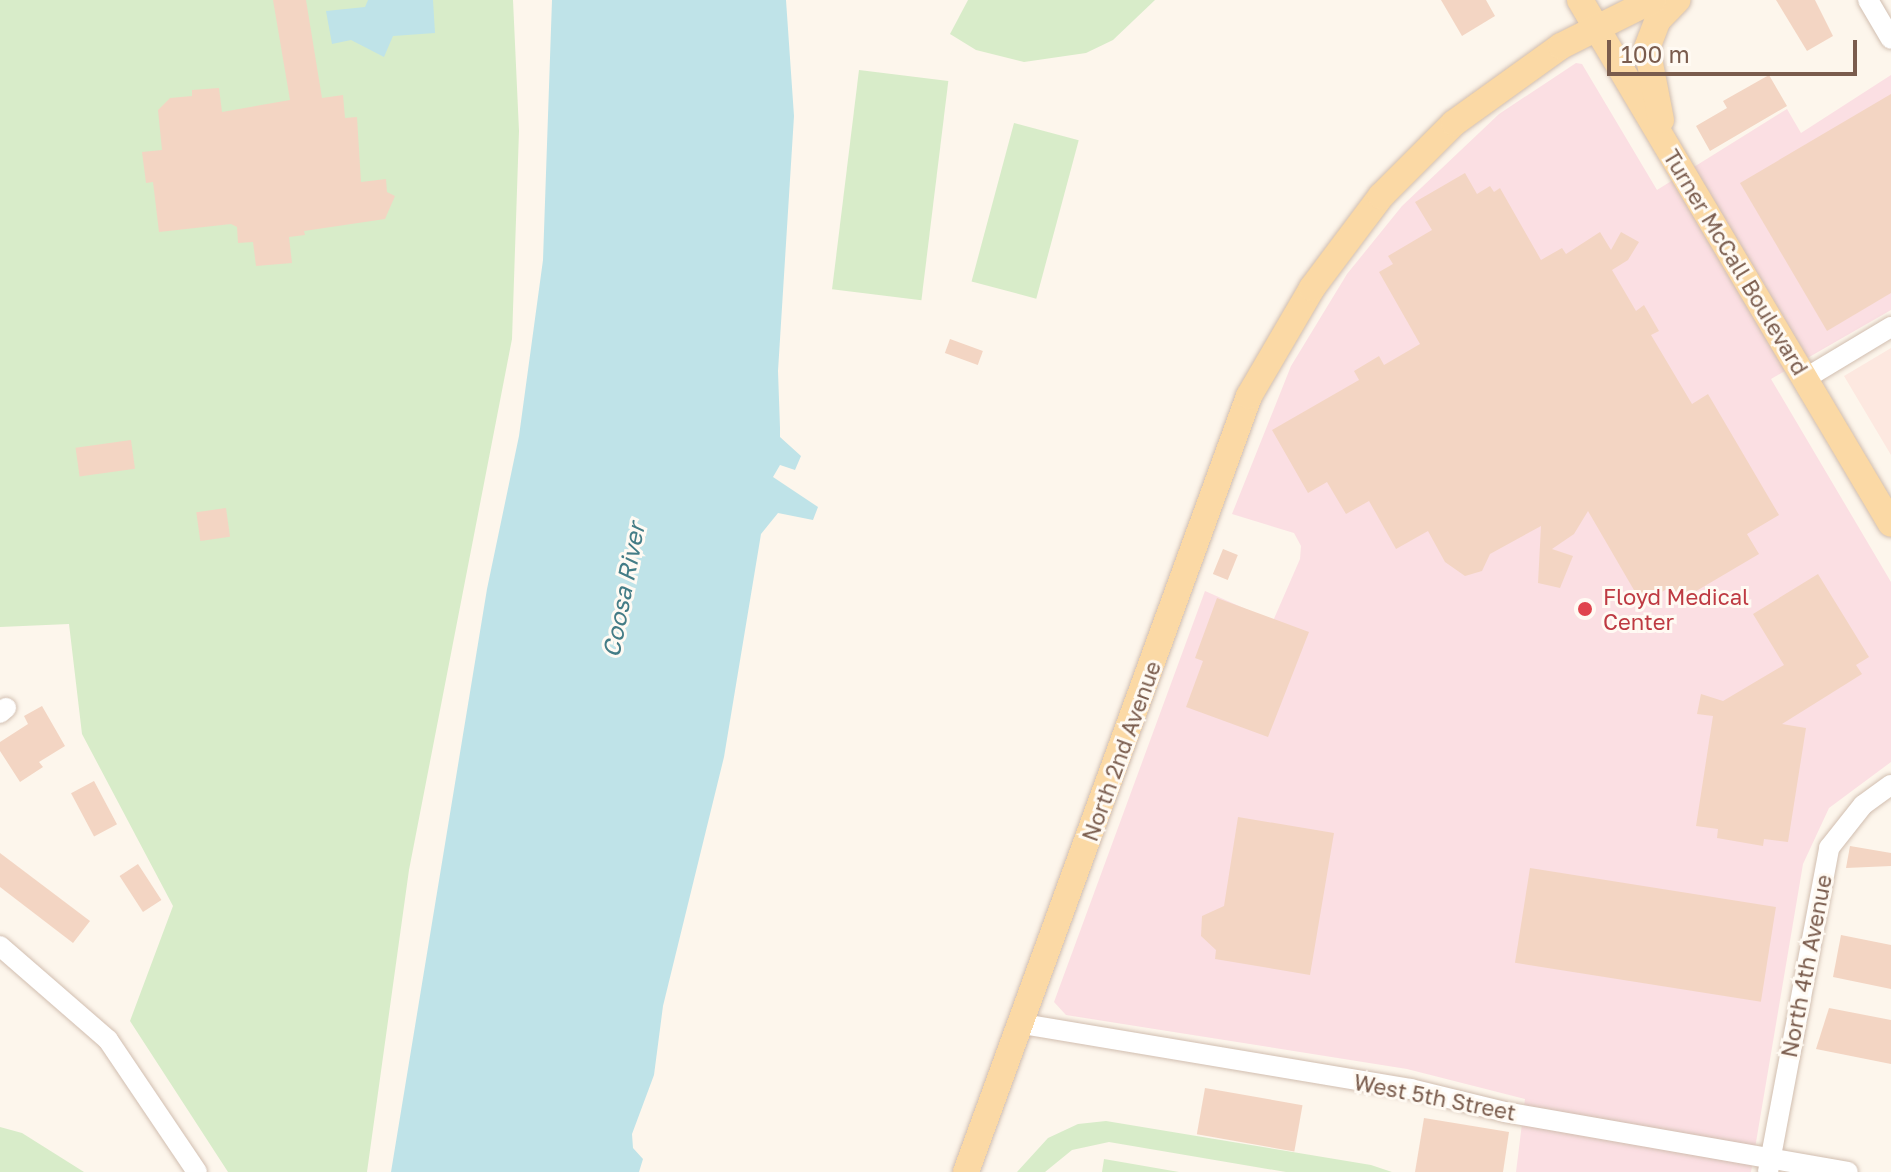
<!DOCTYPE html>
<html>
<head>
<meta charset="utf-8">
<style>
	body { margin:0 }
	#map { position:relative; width:1891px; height:1172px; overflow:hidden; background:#fdf6ec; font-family:"Golos Text",sans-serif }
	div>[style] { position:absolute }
	.commercial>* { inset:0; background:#fde8e0 }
	.medical>* { inset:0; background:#fbdfe3 }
	.green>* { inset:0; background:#d8ecc9; transform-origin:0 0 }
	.water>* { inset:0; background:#bfe3e8 }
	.building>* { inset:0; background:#f3d5c3; transform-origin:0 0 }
	.roads { filter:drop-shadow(0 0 2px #d1beb0) drop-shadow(0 0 2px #d1beb0) }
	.minor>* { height:20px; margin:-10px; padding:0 10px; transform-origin:10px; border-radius:10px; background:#fff }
	.major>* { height:26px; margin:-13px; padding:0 13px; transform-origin:13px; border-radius:13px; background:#fbd9a5 }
	.dots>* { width:22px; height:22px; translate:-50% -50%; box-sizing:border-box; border:4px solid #fffaf3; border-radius:50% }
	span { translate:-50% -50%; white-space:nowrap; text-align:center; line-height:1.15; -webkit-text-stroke:6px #fffaf3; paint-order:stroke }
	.street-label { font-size:22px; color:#7a5c4d }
	.health-label { font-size:22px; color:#be3a42 }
	.left { translate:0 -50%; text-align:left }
	.water-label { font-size:24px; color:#437c86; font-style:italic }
	.scale { position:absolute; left:1607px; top:40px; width:250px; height:36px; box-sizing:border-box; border:4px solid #7a5c4d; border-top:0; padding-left:10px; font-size:24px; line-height:28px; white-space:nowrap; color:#7a5c4d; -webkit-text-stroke:6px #fffaf3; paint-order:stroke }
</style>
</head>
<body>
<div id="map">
	<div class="commercial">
		<i style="clip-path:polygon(1891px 348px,1891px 455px,1844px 376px)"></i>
	</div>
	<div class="medical">
		<i style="clip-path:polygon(1576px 63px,1582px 64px,1657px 190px,1787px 109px,1801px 133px,1891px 75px,1891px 310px,1771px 379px,1891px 582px,1891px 762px,1829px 808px,1803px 864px,1751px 1172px,1516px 1172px,1525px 1099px,1407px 1069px,1066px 1015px,1054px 1002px,1205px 591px,1273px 621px,1300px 559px,1301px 546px,1294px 533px,1232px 514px,1291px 366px,1347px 274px,1402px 206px,1499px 114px)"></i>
	</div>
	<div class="green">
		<i style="clip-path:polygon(0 0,513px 0,519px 131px,512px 339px,409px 870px,367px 1172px,228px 1172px,130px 1021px,173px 906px,82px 734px,69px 624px,0 627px)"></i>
		<i style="clip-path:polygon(968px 0,1155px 0,1113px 40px,1086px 53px,1024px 62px,976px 50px,950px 34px)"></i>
		<i style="left:859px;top:70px;width:90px;height:221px;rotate:7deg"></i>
		<i style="left:1014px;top:123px;width:67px;height:164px;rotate:15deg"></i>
		<i style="clip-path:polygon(1106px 1121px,1371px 1165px,1392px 1172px,1286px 1172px,1109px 1142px,1072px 1150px,1045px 1172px,1017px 1172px,1048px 1138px,1078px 1124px)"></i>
		<i style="clip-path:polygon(0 1127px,22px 1133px,84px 1172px,0 1172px)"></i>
		<i style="clip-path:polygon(1104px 1159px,1179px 1172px,1102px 1172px)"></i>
	</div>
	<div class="water">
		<i style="clip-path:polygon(368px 0,433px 0,435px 33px,393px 36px,384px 57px,351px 40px,332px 44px,326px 11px,365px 7px)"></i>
		<i style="clip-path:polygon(552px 0,786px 0,794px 116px,778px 371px,780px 428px,780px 437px,801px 456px,795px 470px,780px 465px,773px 477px,818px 507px,813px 520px,778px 513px,761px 534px,724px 757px,663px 1006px,654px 1075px,632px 1134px,633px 1148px,643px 1159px,639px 1172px,391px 1172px,487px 589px,519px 436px,543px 260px)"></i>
	</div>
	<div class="building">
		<i style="clip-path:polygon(273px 0,306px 0,322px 98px,343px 95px,345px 118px,357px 117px,361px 182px,386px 179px,387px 192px,395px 196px,385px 219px,304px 231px,305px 235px,289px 237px,292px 263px,256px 266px,253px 242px,238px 243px,237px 227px,231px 224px,159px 232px,153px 182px,146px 183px,142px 152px,162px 150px,158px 110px,170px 98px,192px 96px,192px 90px,219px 88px,222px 112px,290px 100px)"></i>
		<i style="clip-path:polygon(1441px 0,1486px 0,1495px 16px,1462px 36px)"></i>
		<i style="clip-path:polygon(1776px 0,1815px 0,1833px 36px,1807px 51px)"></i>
		<i style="clip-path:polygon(1769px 75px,1787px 106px,1710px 151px,1696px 126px,1727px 108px,1723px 101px)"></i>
		<i style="clip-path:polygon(1891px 94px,1891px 293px,1827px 331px,1740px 183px)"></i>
		<i style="clip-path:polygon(1465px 173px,1477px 194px,1490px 186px,1494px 192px,1500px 188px,1541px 260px,1562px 248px,1566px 254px,1600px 232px,1611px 250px,1621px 232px,1639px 242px,1628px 260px,1612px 270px,1636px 311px,1644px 305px,1659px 331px,1651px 335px,1692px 404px,1708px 394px,1779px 515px,1747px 534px,1759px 554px,1681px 600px,1672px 586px,1653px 597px,1649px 590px,1638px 597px,1588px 511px,1574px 534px,1552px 549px,1573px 556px,1560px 588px,1538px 583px,1541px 526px,1490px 554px,1482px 571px,1465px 576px,1445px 562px,1428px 531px,1396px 549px,1369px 501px,1346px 514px,1327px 482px,1308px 493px,1272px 430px,1359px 380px,1354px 371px,1379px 356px,1384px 365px,1420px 344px,1379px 272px,1393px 264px,1388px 256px,1432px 230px,1415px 202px)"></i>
		<i style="left:950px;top:339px;width:35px;height:15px;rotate:20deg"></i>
		<i style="left:131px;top:440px;width:29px;height:56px;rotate:82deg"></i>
		<i style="left:226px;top:508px;width:29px;height:30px;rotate:82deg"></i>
		<i style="left:1223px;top:549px;width:16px;height:27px;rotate:22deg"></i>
		<i style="clip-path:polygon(1818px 574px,1869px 657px,1856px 665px,1862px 674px,1782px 724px,1806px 728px,1788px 842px,1764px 839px,1763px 846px,1717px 838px,1718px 829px,1696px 826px,1713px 716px,1697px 714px,1701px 694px,1723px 701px,1784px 665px,1753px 614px)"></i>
		<i style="clip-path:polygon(1217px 598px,1309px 632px,1268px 737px,1186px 707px,1203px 661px,1195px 658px)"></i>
		<i style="clip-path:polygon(42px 706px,65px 746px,39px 762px,43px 767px,20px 782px,0 751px,0 742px,28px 724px,24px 716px)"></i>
		<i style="left:94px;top:781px;width:49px;height:26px;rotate:62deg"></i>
		<i style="clip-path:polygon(1238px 817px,1334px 833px,1310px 975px,1215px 959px,1216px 950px,1201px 936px,1202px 916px,1224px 906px)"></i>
		<i style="clip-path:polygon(1850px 846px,1891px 853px,1891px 866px,1846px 868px)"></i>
		<i style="clip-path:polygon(0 853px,90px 921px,73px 943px,0 887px)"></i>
		<i style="left:138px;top:864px;width:43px;height:22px;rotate:57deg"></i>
		<i style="left:1530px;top:868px;width:249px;height:96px;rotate:9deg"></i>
		<i style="clip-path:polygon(1841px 935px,1891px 945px,1891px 989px,1833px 977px)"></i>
		<i style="clip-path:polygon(1829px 1008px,1891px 1020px,1891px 1064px,1816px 1049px)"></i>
		<i style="left:1205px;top:1088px;width:99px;height:47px;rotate:10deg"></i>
		<i style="clip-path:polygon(1424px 1118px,1509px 1132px,1503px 1172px,1415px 1172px)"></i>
	</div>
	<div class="roads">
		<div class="minor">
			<i style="left:1868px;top:0;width:45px;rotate:59.5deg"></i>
			<i style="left:1806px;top:378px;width:99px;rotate:-31deg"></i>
			<i style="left:0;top:713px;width:8px;rotate:-40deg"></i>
			<i style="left:0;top:946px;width:143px;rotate:41deg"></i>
			<i style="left:108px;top:1040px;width:159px;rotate:56deg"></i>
			<i style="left:1023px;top:1024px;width:393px;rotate:9.5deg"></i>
			<i style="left:1411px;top:1089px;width:97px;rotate:13.7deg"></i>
			<i style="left:1505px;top:1112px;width:348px;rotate:9.9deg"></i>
			<i style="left:1768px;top:1172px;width:330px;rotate:-79.3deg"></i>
			<i style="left:1829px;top:848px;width:55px;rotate:-51.7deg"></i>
			<i style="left:1863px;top:805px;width:34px;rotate:-36deg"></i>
		</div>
		<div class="major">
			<i style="left:1580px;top:0;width:609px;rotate:59.31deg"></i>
			<i style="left:1661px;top:120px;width:73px;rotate:-101deg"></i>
			<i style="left:1647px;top:48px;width:30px;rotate:-69deg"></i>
			<i style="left:1658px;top:20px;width:28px;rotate:-46deg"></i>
			<i style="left:966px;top:1172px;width:826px;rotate:-69.96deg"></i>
			<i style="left:1249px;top:396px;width:125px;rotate:-59.7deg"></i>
			<i style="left:1312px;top:288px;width:115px;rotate:-53.1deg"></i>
			<i style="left:1381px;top:196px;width:103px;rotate:-45deg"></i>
			<i style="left:1454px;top:123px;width:132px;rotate:-35.7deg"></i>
			<i style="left:1561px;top:46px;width:103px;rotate:-26.6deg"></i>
		</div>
	</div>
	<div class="dots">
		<i style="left:1585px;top:609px;background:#e0444e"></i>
	</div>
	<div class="street-label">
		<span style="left:1736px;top:262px;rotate:59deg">Turner McCall Boulevard</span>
		<span style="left:1121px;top:751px;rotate:-70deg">North 2nd Avenue</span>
		<span style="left:1806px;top:966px;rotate:-79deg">North 4th Avenue</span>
		<span style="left:1435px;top:1097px;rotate:11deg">West 5th Street</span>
	</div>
	<div class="health-label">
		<span class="left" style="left:1603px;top:609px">Floyd Medical<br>Center</span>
	</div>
	<div class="water-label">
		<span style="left:623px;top:590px;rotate:-79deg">Coosa River</span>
	</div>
	<div class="scale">100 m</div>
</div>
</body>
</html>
